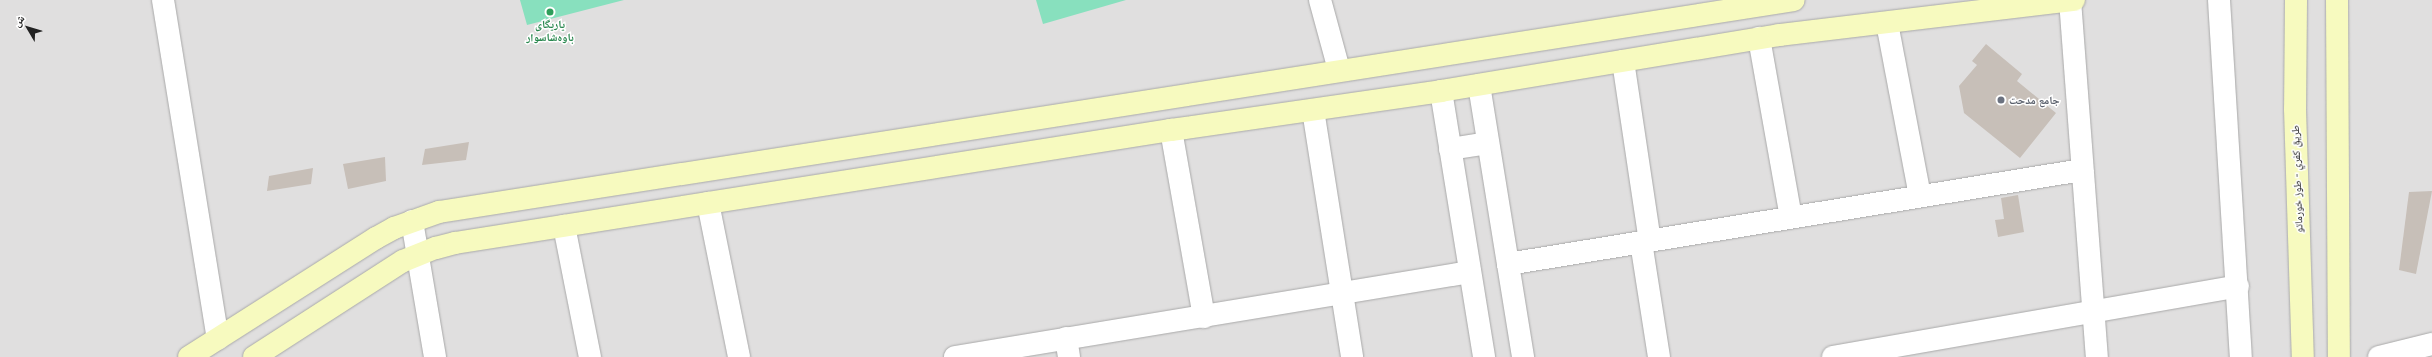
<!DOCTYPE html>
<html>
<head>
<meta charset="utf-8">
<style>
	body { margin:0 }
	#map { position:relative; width:2432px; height:357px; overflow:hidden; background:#f2efe9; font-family:Montserrat,"Noto Naskh Arabic",sans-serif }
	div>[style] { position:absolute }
	.residential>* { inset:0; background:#e0dfdf; transform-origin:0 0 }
	.pitch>* { inset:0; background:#88e0be }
	.building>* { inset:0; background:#c7bfb8 }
	.roads { filter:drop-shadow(0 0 1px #a9a9a9) drop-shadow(0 0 1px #a9a9a9) }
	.street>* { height:22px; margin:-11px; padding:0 11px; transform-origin:11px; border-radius:11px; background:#fff }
	.secondary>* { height:22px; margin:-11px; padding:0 11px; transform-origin:11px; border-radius:11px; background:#f7fabf }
	.dots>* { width:11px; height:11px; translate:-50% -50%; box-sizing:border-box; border:2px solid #fff; border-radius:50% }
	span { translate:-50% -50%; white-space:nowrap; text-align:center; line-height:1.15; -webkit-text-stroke:3px #fff; paint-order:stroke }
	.leisure-label { font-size:11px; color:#27864d; font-weight:700 }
	.worship-label { font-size:11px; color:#5b616d; font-weight:700 }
	.left { translate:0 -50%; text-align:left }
	.street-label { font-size:11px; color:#222 }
	.north { position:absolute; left:8px; top:8px; width:40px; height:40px; -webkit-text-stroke:3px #fff; paint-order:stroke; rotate:308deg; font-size:11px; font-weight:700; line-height:16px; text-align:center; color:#222 }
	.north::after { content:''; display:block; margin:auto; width:14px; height:18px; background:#222; clip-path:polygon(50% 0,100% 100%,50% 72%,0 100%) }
</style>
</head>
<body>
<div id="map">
	<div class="residential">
		<i style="left:0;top:0;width:2432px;height:357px"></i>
	</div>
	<div class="pitch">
		<i style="clip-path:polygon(520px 0,624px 0,527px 25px)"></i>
		<i style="clip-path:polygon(1036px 0,1126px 0,1043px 24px)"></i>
	</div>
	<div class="building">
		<i style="clip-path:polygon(1986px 44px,2022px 74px,2017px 81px,2056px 113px,2020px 158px,1964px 113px,1959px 86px,1977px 65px,1972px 61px)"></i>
		<i style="clip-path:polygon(469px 142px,466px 160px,422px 165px,425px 149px)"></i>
		<i style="clip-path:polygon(385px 157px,386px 181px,348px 189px,343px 164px)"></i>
		<i style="clip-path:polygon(313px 168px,311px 184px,267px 191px,269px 176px)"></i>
		<i style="clip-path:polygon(2432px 191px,2416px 274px,2399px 270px,2409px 192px)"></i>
		<i style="clip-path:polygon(2018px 195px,2024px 232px,1998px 237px,1995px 220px,2004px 219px,2001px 198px)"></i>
	</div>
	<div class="roads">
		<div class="street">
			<i style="left:163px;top:0;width:343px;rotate:80.8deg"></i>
			<i style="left:1320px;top:0;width:73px;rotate:74.8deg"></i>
			<i style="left:2070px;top:0;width:358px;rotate:85.7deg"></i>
			<i style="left:2219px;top:0;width:358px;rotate:86.5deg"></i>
			<i style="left:1887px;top:23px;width:176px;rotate:79.2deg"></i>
			<i style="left:1759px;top:38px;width:182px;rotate:79.9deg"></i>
			<i style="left:1623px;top:61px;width:182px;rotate:81.5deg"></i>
			<i style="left:1479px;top:85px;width:276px;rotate:80.8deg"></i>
			<i style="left:1441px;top:91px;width:269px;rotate:80.8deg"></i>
			<i style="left:1313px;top:110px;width:250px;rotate:81deg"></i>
			<i style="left:1171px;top:130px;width:190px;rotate:80deg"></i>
			<i style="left:1450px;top:149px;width:38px;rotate:-9deg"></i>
			<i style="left:708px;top:203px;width:157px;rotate:78.6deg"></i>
			<i style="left:412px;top:221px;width:138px;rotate:80.4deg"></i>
			<i style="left:564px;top:226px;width:134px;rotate:78.8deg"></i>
			<i style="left:1641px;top:242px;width:116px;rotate:81.1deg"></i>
			<i style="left:1508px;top:264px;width:582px;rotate:-9.3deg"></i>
			<i style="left:1066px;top:338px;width:19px;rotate:81deg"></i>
			<i style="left:955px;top:357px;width:522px;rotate:-9.37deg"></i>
			<i style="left:1833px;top:357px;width:411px;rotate:-9.9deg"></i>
			<i style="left:2379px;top:357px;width:55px;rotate:-13.8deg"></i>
		</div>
		<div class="secondary">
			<i style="left:2296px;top:0;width:109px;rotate:90.5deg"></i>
			<i style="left:2295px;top:109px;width:248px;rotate:88.2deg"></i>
			<i style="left:2337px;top:0;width:357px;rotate:89.7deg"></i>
			<i style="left:189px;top:357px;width:222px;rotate:-32.5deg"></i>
			<i style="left:376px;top:238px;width:21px;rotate:-29deg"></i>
			<i style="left:394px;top:228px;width:48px;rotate:-19.6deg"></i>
			<i style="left:439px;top:212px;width:1371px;rotate:-8.89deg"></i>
			<i style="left:254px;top:357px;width:177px;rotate:-32.8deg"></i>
			<i style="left:403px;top:261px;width:35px;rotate:-22deg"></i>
			<i style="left:436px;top:248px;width:20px;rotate:-15deg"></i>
			<i style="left:455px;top:243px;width:725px;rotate:-8.97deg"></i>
			<i style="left:1171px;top:130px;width:273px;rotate:-8.2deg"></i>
			<i style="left:1441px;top:91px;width:343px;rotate:-9.4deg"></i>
			<i style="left:1779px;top:35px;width:297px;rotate:-6.8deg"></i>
		</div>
	</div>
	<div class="dots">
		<i style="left:550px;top:12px;background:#2e9e5b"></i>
		<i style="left:2001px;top:100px;background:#6b7280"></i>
	</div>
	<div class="leisure-label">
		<span style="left:550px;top:31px">یاریگای<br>باوەشاسوار</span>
	</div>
	<div class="worship-label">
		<span class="left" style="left:2009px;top:100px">جامع مدحت</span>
	</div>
	<div class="street-label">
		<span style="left:2297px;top:179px;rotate:-92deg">طريق كفري - طوز خورماتو</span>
	</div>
	<div class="north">ش</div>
</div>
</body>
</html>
